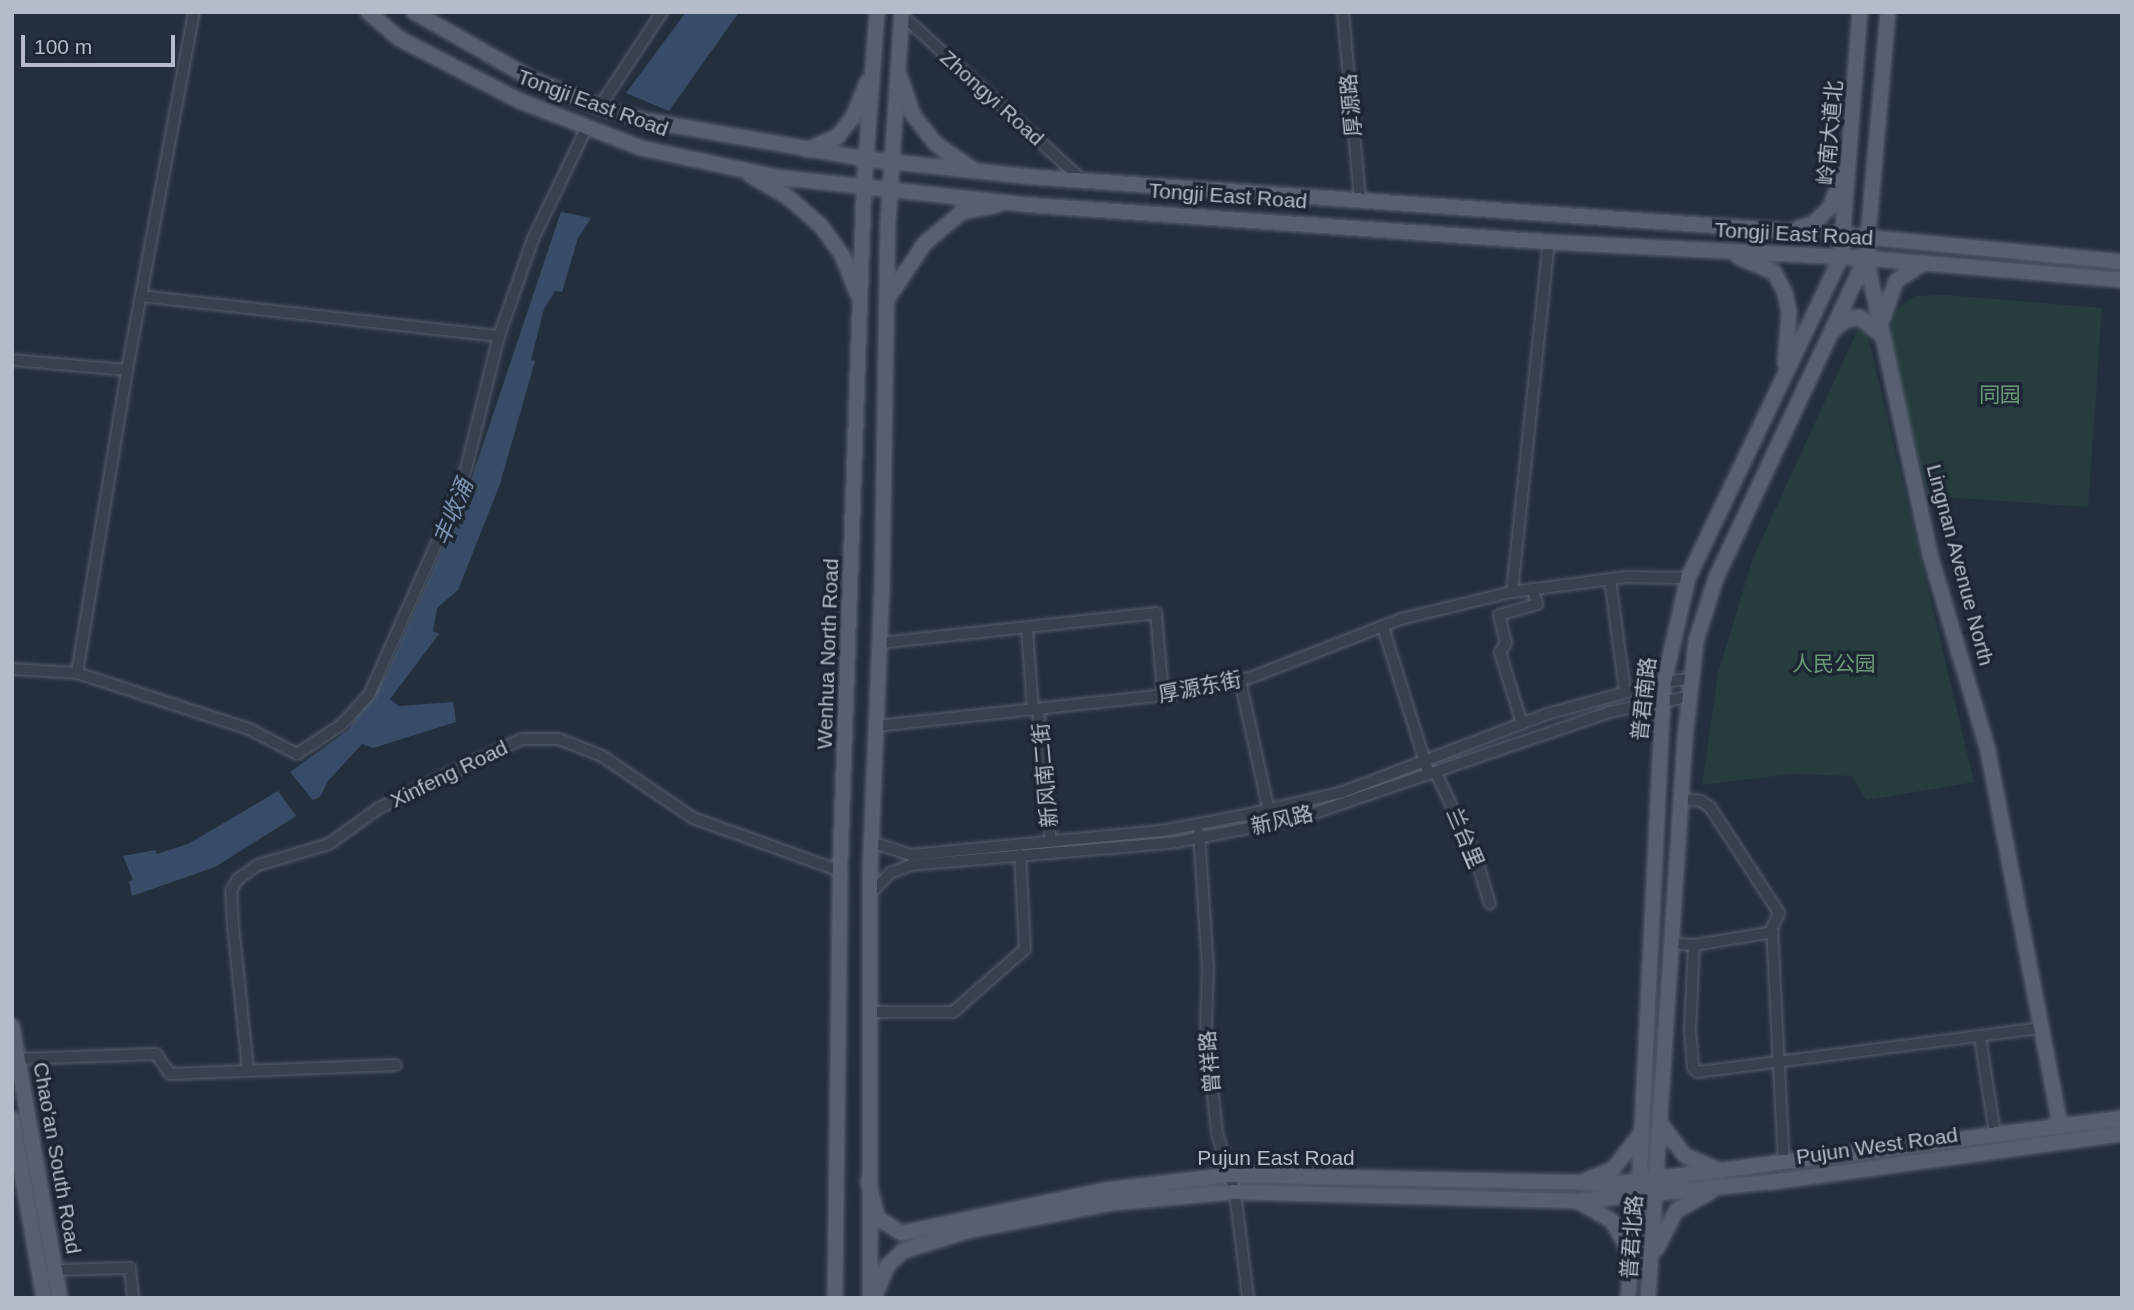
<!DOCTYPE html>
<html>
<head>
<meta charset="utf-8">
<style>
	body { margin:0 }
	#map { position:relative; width:2134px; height:1310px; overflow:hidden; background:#242f3e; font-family:Arial,"Noto Sans SC",sans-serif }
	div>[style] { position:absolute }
	.green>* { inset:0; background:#263c3f }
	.water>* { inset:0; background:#394c67 }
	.roads { filter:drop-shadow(0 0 2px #565f6c) drop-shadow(0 0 2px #565f6c) }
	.minor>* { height:10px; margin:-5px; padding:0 5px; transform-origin:5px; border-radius:5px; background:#38414e }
	.major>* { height:14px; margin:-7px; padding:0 7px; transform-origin:7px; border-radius:7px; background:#56606e }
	span { translate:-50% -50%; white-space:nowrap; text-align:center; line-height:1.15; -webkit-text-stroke:7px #1d2633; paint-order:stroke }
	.street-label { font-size:21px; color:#b4bcc9 }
	.park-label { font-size:21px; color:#6b9a76 }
	.water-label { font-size:23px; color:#7c92b1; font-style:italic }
	.frame { position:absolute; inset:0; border:14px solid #b4bcc9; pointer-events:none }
	.scale { position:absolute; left:21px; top:35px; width:154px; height:32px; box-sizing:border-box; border:4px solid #b4bcc9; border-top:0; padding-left:9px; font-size:21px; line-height:24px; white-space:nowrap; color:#b4bcc9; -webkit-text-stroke:5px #1d2633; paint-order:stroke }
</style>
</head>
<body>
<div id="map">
	<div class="green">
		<i style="clip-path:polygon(1946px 295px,2102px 308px,2088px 507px,1929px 496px,1890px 352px,1890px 332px,1894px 313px,1904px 303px,1915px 296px)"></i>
		<i style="clip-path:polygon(1858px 329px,1867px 332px,1974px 782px,1866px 800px,1852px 776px,1792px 774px,1702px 785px,1718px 673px,1753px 558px)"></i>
	</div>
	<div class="water">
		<i style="clip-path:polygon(686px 12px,739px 12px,669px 111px,626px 93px)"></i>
		<i style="clip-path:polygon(561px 212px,591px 218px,578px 238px,562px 292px,555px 291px,544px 309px,531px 360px,535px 361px,500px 484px,458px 590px,437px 608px,433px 631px,439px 634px,390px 699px,399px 706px,453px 702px,456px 722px,373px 748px,362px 744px,328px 781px,320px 797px,313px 800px,290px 772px,348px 730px,386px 675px,465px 498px)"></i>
		<i style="clip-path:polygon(278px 791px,296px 816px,215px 867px,132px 896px,129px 881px,133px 880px,123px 856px,155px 850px,157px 854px,188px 844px)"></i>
	</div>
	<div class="roads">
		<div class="minor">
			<i style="left:1343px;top:12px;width:187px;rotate:84.8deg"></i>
			<i style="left:902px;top:15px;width:244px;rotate:42.5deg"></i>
			<i style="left:600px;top:106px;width:113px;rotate:-56.6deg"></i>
			<i style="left:141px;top:296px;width:360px;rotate:6.4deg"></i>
			<i style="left:12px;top:360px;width:115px;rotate:5deg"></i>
			<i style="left:1610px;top:579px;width:114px;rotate:82.4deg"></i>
			<i style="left:1512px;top:592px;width:352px;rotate:-84deg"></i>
			<i style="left:1383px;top:627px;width:148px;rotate:72.7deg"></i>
			<i style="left:1027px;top:629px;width:81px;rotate:85.8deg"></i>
			<i style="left:880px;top:643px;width:278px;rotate:-6.2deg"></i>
			<i style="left:1156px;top:613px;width:82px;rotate:85.1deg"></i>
			<i style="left:12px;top:669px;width:65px;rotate:3.5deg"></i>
			<i style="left:77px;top:673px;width:181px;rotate:18deg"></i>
			<i style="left:249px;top:729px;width:54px;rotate:27.5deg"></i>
			<i style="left:297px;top:754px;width:53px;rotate:-33.4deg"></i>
			<i style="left:341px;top:725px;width:41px;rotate:-47deg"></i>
			<i style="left:369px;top:695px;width:172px;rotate:-66deg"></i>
			<i style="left:439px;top:538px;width:74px;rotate:-68.6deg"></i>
			<i style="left:466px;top:469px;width:137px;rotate:-76.1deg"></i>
			<i style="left:499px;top:336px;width:103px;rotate:-70.7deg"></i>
			<i style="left:533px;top:239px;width:124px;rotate:-64.3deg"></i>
			<i style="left:77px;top:673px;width:307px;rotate:-80.6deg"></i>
			<i style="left:127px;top:370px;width:364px;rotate:-79.4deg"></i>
			<i style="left:1240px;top:680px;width:140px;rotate:77.6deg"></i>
			<i style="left:1038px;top:709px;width:133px;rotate:84.4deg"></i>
			<i style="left:1522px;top:724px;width:75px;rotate:-107deg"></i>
			<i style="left:1500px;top:652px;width:11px;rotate:-56deg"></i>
			<i style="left:1506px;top:643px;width:29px;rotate:-104deg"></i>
			<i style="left:1499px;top:615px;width:40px;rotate:-16deg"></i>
			<i style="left:1537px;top:604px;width:16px;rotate:-105deg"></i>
			<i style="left:876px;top:726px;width:301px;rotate:-6.1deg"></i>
			<i style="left:1175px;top:694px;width:79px;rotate:-12.4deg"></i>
			<i style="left:1252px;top:677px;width:160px;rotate:-21.3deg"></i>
			<i style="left:1401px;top:619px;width:114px;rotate:-13.7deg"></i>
			<i style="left:1512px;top:592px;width:115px;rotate:-7.5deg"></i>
			<i style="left:1626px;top:577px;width:62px;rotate:0.9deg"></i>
			<i style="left:1436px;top:773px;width:91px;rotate:64.6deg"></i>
			<i style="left:1475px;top:855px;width:51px;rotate:73deg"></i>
			<i style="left:1680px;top:799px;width:21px;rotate:5deg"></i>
			<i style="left:1701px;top:801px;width:11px;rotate:34deg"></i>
			<i style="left:1710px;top:807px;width:126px;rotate:56.9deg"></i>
			<i style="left:1779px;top:913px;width:17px;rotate:115deg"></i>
			<i style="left:1772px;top:928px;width:237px;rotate:87.1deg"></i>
			<i style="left:1199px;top:833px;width:135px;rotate:86.2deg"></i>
			<i style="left:1208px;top:968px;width:57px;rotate:92deg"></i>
			<i style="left:1206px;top:1025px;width:109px;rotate:84.2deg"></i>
			<i style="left:1217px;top:1133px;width:62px;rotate:73deg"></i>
			<i style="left:1235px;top:1192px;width:107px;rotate:83deg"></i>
			<i style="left:871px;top:842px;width:42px;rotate:18deg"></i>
			<i style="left:911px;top:855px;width:252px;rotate:-5.5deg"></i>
			<i style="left:1162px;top:831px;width:85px;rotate:-10.9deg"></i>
			<i style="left:1245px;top:815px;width:101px;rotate:-13.2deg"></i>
			<i style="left:1343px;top:792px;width:218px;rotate:-20.9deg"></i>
			<i style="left:1547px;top:714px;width:121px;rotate:-15.3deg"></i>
			<i style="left:1664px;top:682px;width:26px;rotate:-7deg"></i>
			<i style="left:870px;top:894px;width:29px;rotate:-46deg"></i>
			<i style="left:890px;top:873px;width:22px;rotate:-21deg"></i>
			<i style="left:911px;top:865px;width:267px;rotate:-4.9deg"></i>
			<i style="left:1177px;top:842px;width:125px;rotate:-11deg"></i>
			<i style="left:1300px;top:818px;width:327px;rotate:-18.9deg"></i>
			<i style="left:1609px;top:712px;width:80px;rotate:-10.8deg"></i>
			<i style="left:1670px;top:943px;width:24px;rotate:5deg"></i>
			<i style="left:1694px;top:945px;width:80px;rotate:-9.3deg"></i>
			<i style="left:1694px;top:945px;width:86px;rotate:92.7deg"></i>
			<i style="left:1690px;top:1031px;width:37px;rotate:85deg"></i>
			<i style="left:1693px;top:1068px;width:6px;rotate:39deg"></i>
			<i style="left:1698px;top:1072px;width:346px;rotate:-7.3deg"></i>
			<i style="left:869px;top:1012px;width:84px"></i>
			<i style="left:953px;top:1012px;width:96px;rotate:-41.2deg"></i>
			<i style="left:1025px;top:949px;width:94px;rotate:-93deg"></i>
			<i style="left:1980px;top:1037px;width:98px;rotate:81.2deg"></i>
			<i style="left:18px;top:1059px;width:138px;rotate:-2.1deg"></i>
			<i style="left:156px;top:1054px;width:24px;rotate:55deg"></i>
			<i style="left:170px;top:1074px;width:226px;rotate:-2.3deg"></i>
			<i style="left:248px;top:1070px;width:146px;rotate:-95.9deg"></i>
			<i style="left:233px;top:925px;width:34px;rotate:-93deg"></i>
			<i style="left:231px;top:891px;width:14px;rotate:-60deg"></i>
			<i style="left:238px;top:879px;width:24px;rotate:-35deg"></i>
			<i style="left:258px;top:865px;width:74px;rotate:-16.5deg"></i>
			<i style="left:329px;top:844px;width:62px;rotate:-35.8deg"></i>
			<i style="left:379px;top:808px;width:159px;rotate:-25.8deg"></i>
			<i style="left:522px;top:739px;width:37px"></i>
			<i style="left:559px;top:739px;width:46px;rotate:21.6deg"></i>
			<i style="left:602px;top:756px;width:110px;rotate:34.3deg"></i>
			<i style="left:693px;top:818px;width:156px;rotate:19.8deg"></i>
			<i style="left:55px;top:1270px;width:75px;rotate:-1.5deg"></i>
			<i style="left:130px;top:1268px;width:30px;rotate:84deg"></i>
		</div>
		<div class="major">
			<i style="left:368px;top:12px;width:42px;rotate:40.2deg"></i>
			<i style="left:400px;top:39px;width:135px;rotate:27.3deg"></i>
			<i style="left:520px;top:101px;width:130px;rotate:21.2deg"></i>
			<i style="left:641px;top:148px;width:138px;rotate:12.1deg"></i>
			<i style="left:776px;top:177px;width:256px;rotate:6.3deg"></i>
			<i style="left:1030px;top:205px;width:520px;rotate:4.08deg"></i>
			<i style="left:1549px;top:242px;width:317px;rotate:2.9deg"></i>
			<i style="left:1866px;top:258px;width:257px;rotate:4.9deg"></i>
			<i style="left:414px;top:12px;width:136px;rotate:29.6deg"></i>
			<i style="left:532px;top:79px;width:74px;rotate:22.4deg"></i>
			<i style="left:600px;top:107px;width:45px;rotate:16.8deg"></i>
			<i style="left:643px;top:120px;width:226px;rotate:9.9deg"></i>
			<i style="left:866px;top:159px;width:167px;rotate:6.2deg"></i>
			<i style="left:1032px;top:177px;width:813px;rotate:4.09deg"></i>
			<i style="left:1843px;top:235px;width:280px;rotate:5.5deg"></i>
			<i style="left:1888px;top:12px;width:247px;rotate:95.1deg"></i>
			<i style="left:1866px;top:258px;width:307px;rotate:77.8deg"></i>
			<i style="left:1931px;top:558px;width:201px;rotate:73.5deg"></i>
			<i style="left:1988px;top:751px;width:381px;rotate:79.1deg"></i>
			<i style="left:900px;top:77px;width:40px;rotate:71.1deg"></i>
			<i style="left:913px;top:115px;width:37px;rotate:52deg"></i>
			<i style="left:936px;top:144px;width:46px;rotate:34.4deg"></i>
			<i style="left:807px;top:150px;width:34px;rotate:-24deg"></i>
			<i style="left:838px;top:136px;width:24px;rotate:-52deg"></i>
			<i style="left:853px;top:117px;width:38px;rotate:-68deg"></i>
			<i style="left:750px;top:175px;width:45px;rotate:30.5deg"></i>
			<i style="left:789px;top:198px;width:43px;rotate:41.2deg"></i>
			<i style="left:821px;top:226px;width:36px;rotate:54deg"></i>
			<i style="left:842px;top:255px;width:41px;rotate:68.5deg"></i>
			<i style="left:1799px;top:228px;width:16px;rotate:-18deg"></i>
			<i style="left:1814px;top:223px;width:23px;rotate:-45deg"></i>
			<i style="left:1830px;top:207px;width:35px;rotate:-68deg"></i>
			<i style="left:1738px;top:257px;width:39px;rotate:23deg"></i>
			<i style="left:1774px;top:272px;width:24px;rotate:62deg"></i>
			<i style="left:1785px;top:293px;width:19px;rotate:78deg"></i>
			<i style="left:1789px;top:312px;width:51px;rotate:94.5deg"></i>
			<i style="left:888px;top:298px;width:66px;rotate:-56.1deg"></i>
			<i style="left:925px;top:243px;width:48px;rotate:-40deg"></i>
			<i style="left:962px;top:212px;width:36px;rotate:-11deg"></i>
			<i style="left:1882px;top:321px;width:42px;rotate:-70.7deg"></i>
			<i style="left:1896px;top:281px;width:33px;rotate:-33deg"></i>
			<i style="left:1834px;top:330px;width:13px;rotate:-42deg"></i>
			<i style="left:1844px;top:321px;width:16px;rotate:-15deg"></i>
			<i style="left:1859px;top:317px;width:26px;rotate:39deg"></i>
			<i style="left:12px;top:1026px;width:276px;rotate:80deg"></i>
			<i style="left:12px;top:1119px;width:182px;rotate:79.9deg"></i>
			<i style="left:1661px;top:1124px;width:39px;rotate:53deg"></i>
			<i style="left:1684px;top:1155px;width:40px;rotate:23.4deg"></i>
			<i style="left:1586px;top:1180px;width:29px;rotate:-22deg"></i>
			<i style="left:1613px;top:1169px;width:47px;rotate:-51.9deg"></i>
			<i style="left:868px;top:1181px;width:38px;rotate:75deg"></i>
			<i style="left:878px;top:1218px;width:27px;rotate:33deg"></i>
			<i style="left:901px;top:1233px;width:208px;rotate:-11.9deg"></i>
			<i style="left:1105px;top:1190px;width:125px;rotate:-6.9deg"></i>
			<i style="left:1229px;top:1175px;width:393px;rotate:1.2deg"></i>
			<i style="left:1622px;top:1183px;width:504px;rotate:-7.41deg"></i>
			<i style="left:1581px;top:1203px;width:36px;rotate:30deg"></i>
			<i style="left:1612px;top:1221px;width:38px;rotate:60deg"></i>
			<i style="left:1657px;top:1248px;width:42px;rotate:-62.8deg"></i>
			<i style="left:1676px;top:1211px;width:39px;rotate:-29deg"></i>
			<i style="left:835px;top:1298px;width:427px;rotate:-89.3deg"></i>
			<i style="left:840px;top:871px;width:685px;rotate:-87.99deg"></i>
			<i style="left:864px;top:186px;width:174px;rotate:-85.7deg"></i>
			<i style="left:870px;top:1298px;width:425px;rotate:-90deg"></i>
			<i style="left:870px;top:873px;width:282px;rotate:-87.6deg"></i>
			<i style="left:882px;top:591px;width:369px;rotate:-89.1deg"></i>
			<i style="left:888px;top:222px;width:210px;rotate:-86.2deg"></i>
			<i style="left:874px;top:1298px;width:36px;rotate:-67deg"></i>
			<i style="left:888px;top:1265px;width:21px;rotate:-43deg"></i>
			<i style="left:903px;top:1251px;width:71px;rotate:-17.2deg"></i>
			<i style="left:971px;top:1230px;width:145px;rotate:-10.8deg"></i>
			<i style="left:1113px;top:1203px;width:122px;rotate:-5.2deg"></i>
			<i style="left:1235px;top:1192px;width:342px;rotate:1.5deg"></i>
			<i style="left:1577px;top:1201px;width:196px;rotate:-5.6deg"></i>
			<i style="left:1772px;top:1182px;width:353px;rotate:-7.8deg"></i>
			<i style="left:1628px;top:1298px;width:132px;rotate:-84.8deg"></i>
			<i style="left:1640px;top:1167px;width:486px;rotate:-87.2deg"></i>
			<i style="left:1664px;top:682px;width:107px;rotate:-77deg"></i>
			<i style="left:1688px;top:578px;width:356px;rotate:-64.5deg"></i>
			<i style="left:1841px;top:257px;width:246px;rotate:-85.6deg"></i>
			<i style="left:1648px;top:1298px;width:561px;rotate:-86.22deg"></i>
			<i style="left:1685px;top:738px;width:98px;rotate:-83.5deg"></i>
			<i style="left:1696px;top:641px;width:66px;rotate:-72.4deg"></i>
			<i style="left:1716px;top:578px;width:353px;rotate:-64.9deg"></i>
		</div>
	</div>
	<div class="street-label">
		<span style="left:992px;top:98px;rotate:42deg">Zhongyi Road</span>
		<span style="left:593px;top:103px;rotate:20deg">Tongji East Road</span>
		<span style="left:1351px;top:105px;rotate:-95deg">厚源路</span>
		<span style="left:1830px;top:133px;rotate:-85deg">岭南大道北</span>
		<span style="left:1228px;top:196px;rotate:4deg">Tongji East Road</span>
		<span style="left:1794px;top:234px;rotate:3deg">Tongji East Road</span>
		<span style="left:1960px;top:565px;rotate:75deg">Lingnan Avenue North</span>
		<span style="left:828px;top:654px;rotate:-88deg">Wenhua North Road</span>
		<span style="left:1200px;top:687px;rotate:-11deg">厚源东街</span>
		<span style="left:1644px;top:699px;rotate:-84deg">普君南路</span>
		<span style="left:449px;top:774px;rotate:-26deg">Xinfeng Road</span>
		<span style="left:1045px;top:775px;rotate:-95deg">新风南二街</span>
		<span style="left:1282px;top:820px;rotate:-13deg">新风路</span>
		<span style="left:1465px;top:838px;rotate:67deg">兰台里</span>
		<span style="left:1210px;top:1062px;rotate:-95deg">曾祥路</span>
		<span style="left:1877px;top:1146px;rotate:-8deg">Pujun West Road</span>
		<span style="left:57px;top:1158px;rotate:80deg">Chao'an South Road</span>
		<span style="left:1276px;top:1158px">Pujun East Road</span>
		<span style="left:1632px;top:1237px;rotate:-86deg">普君北路</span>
	</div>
	<div class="park-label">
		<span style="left:2000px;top:395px">同园</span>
		<span style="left:1834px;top:664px">人民公园</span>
	</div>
	<div class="water-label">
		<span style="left:453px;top:512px;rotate:-68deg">丰收涌</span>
	</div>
	<div class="frame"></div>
	<div class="scale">100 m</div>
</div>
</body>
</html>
